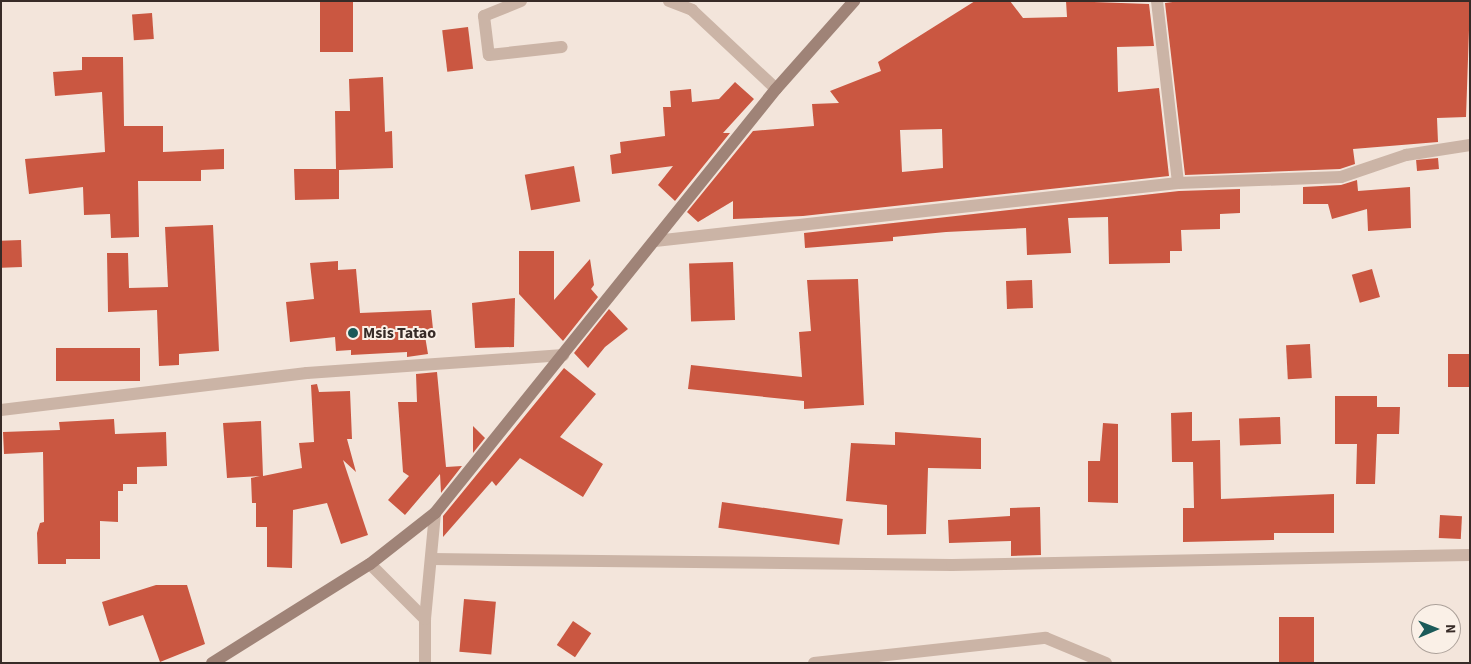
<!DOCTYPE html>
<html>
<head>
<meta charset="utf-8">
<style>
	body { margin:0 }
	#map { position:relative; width:1471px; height:664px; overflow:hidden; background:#f3e5db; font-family:"Source Sans 3",sans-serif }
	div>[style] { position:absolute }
	.building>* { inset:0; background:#ca5741; transform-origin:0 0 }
	.street>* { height:12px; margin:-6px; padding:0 6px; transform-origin:6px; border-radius:6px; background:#cbb4a6 }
	.secondary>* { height:12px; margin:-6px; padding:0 6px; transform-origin:6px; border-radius:6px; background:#9f8377 }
	.dots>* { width:14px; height:14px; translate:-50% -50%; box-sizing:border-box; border:2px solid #faf0e7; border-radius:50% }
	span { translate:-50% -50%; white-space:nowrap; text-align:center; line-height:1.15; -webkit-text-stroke:4px #faf0e7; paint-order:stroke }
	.poi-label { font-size:16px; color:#372b27; font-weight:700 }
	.left { translate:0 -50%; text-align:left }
	.frame { position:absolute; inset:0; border:2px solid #372b27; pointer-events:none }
	.north { position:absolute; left:1411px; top:604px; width:50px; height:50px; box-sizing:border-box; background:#faf0e7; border:1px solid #aca19a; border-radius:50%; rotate:89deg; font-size:14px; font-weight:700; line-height:20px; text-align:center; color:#372b27 }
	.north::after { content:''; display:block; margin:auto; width:18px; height:22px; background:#1b5a59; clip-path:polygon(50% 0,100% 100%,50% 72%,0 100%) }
</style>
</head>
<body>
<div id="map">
	<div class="building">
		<i style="left:320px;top:1px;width:33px;height:51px"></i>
		<i style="clip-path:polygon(evenodd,975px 1px,1010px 1px,1023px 18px,1067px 17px,1066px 1px,1149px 4px,1154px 46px,1117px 47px,1118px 92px,1159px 88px,1169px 176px,803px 216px,733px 219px,733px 201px,698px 222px,687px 212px,753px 131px,814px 126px,812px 104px,839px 103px,830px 91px,881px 71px,878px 62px,975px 1px,942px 129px,943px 168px,902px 172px,900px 130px,942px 129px)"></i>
		<i style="clip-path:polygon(1180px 1px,1470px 1px,1466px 117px,1437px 118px,1438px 142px,1353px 149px,1355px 164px,1340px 169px,1185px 175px,1165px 3px)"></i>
		<i style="left:152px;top:13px;width:26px;height:20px;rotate:86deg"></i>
		<i style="left:468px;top:27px;width:42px;height:26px;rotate:83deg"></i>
		<i style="clip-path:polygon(82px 57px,123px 57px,124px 126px,163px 126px,163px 152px,224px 149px,224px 169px,201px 170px,201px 181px,138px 181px,139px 237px,111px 238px,110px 214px,84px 215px,83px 187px,29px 194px,25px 159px,105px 152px,102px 92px,55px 96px,53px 72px,82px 70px)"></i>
		<i style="clip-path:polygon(383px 77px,385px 132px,392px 131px,393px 168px,339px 170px,339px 199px,295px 200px,294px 169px,336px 169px,335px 111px,350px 111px,349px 79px)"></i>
		<i style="clip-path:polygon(735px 82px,754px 99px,723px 133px,730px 133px,675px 201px,658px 185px,673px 166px,612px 174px,610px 155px,621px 153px,620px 142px,665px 136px,663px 107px,671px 107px,670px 91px,691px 89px,692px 102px,719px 99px)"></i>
		<i style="left:1438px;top:158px;width:11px;height:22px;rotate:85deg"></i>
		<i style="left:574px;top:166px;width:36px;height:50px;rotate:80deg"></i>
		<i style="clip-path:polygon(1357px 180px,1358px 191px,1410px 187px,1411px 228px,1368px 231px,1367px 209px,1332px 219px,1328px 204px,1303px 204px,1303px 187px,1341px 185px)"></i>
		<i style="clip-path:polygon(1240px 189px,1240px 213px,1220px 214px,1220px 229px,1181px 230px,1182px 251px,1170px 251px,1170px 263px,1109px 264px,1108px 217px,1068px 218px,1071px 253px,1027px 255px,1026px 228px,946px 232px,893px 237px,893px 241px,805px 248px,804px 233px,1179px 191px)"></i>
		<i style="clip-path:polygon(213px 225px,219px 351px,179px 354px,179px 365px,159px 366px,157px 310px,108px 312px,107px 253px,128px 253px,129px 288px,168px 287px,165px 227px)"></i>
		<i style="left:21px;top:240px;width:27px;height:20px;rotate:88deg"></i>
		<i style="clip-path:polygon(519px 251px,554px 251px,554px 300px,590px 259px,594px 285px,591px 289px,598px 297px,563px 341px,519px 294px)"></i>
		<i style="clip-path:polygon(338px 261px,338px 270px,356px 269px,360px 313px,431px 310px,433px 329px,424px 330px,428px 354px,407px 357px,407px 352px,351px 355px,351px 350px,336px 351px,335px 337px,290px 342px,286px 302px,314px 299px,310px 263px)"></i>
		<i style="left:733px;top:262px;width:58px;height:44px;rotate:88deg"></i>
		<i style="left:1372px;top:269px;width:29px;height:21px;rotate:74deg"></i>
		<i style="clip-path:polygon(858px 279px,864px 405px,804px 409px,804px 401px,688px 389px,691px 365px,802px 377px,799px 332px,811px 331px,807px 280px)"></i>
		<i style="left:1032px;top:280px;width:28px;height:26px;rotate:88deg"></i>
		<i style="clip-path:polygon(515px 298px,514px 347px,475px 348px,472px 303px)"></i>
		<i style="clip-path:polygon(609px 309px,628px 329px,605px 347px,588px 368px,574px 353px)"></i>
		<i style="left:1310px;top:344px;width:34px;height:24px;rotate:87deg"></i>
		<i style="left:140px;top:348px;width:33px;height:84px;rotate:90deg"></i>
		<i style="left:1448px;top:354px;width:21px;height:33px"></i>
		<i style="clip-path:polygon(564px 368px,596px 394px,560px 437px,603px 464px,583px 497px,520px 458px,496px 486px,492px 481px,443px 537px,443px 516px)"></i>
		<i style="clip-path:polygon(437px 372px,446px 467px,462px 466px,441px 493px,440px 474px,405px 515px,388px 500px,409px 476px,403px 472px,398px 402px,417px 402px,416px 374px)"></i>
		<i style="clip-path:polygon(317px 384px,319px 392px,350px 391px,352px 439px,347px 439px,356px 472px,343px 460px,368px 535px,341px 544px,327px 503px,293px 510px,292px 568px,267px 567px,267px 527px,256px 527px,256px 503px,252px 503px,251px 478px,260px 476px,227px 478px,223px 423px,261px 421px,263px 476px,302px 468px,299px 443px,314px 442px,311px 385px)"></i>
		<i style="clip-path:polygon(1335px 396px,1377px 396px,1377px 407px,1400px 407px,1399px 434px,1377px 434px,1375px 484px,1356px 484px,1357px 444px,1335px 444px)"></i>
		<i style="clip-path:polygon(1192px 412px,1192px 441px,1220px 440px,1221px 499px,1334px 494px,1334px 533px,1274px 533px,1274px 540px,1183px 542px,1183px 508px,1194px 508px,1193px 462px,1172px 462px,1171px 413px)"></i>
		<i style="left:1280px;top:417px;width:27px;height:41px;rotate:88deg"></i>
		<i style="clip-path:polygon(114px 419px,115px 434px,166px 432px,167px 466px,137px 467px,137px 484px,123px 484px,123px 491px,118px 491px,118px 522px,100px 521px,100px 559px,66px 559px,66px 564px,38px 564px,37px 533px,40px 523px,44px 522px,43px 452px,4px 454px,3px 432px,60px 430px,59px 422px)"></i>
		<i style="clip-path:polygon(1103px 423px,1118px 424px,1118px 503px,1088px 502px,1088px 461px,1100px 461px)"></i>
		<i style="clip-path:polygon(473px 426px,485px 438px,473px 453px)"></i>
		<i style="clip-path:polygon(895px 432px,981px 438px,981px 469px,928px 468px,926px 534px,887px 535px,887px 505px,846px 501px,851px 443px,895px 445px)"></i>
		<i style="left:722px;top:502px;width:122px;height:26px;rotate:8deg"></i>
		<i style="clip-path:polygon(1040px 507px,1041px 555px,1011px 556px,1011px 541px,949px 543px,948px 520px,1010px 516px,1010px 508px)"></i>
		<i style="left:1440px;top:515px;width:22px;height:23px;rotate:3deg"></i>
		<i style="clip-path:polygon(156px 585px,187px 585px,205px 644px,160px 662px,143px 615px,109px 626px,102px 602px)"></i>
		<i style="left:464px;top:599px;width:32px;height:53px;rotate:5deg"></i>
		<i style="left:1279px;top:617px;width:35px;height:46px"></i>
		<i style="left:573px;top:621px;width:22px;height:29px;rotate:34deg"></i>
	</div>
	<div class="street">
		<i style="left:521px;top:1px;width:40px;rotate:158deg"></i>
		<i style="left:484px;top:16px;width:39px;rotate:83deg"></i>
		<i style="left:489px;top:55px;width:73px;rotate:-6.3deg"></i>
		<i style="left:669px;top:1px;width:25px;rotate:21deg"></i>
		<i style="left:692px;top:10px;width:115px;rotate:43.2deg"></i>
		<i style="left:1157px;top:1px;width:183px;rotate:83.4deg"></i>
		<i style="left:655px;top:241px;width:526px;rotate:-6.33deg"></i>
		<i style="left:1178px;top:183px;width:163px;rotate:-2.1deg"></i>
		<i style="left:1341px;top:177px;width:69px;rotate:-18.7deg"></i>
		<i style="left:1406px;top:155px;width:65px;rotate:-8.9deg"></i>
		<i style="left:1px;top:410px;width:308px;rotate:-6.9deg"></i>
		<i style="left:307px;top:373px;width:257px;rotate:-4deg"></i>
		<i style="left:432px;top:559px;width:520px;rotate:0.66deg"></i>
		<i style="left:952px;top:565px;width:518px;rotate:-1.11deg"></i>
		<i style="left:370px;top:564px;width:78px;rotate:45deg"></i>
		<i style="left:425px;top:663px;width:44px;rotate:-90deg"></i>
		<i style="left:425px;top:619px;width:106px;rotate:-84.6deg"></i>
		<i style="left:814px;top:663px;width:233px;rotate:-6.2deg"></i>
		<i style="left:1046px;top:638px;width:65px;rotate:22.6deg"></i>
	</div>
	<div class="secondary">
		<i style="left:212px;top:663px;width:186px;rotate:-32.1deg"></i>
		<i style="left:370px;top:564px;width:83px;rotate:-38.1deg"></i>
		<i style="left:435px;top:513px;width:544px;rotate:-51.19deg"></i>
		<i style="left:776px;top:89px;width:118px;rotate:-48.4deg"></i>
	</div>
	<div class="dots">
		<i style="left:353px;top:333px;background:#1b5a59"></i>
	</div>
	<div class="poi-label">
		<span class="left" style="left:363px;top:333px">Msis Tatao</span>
	</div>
	<div class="frame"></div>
	<div class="north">N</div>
</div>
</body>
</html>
